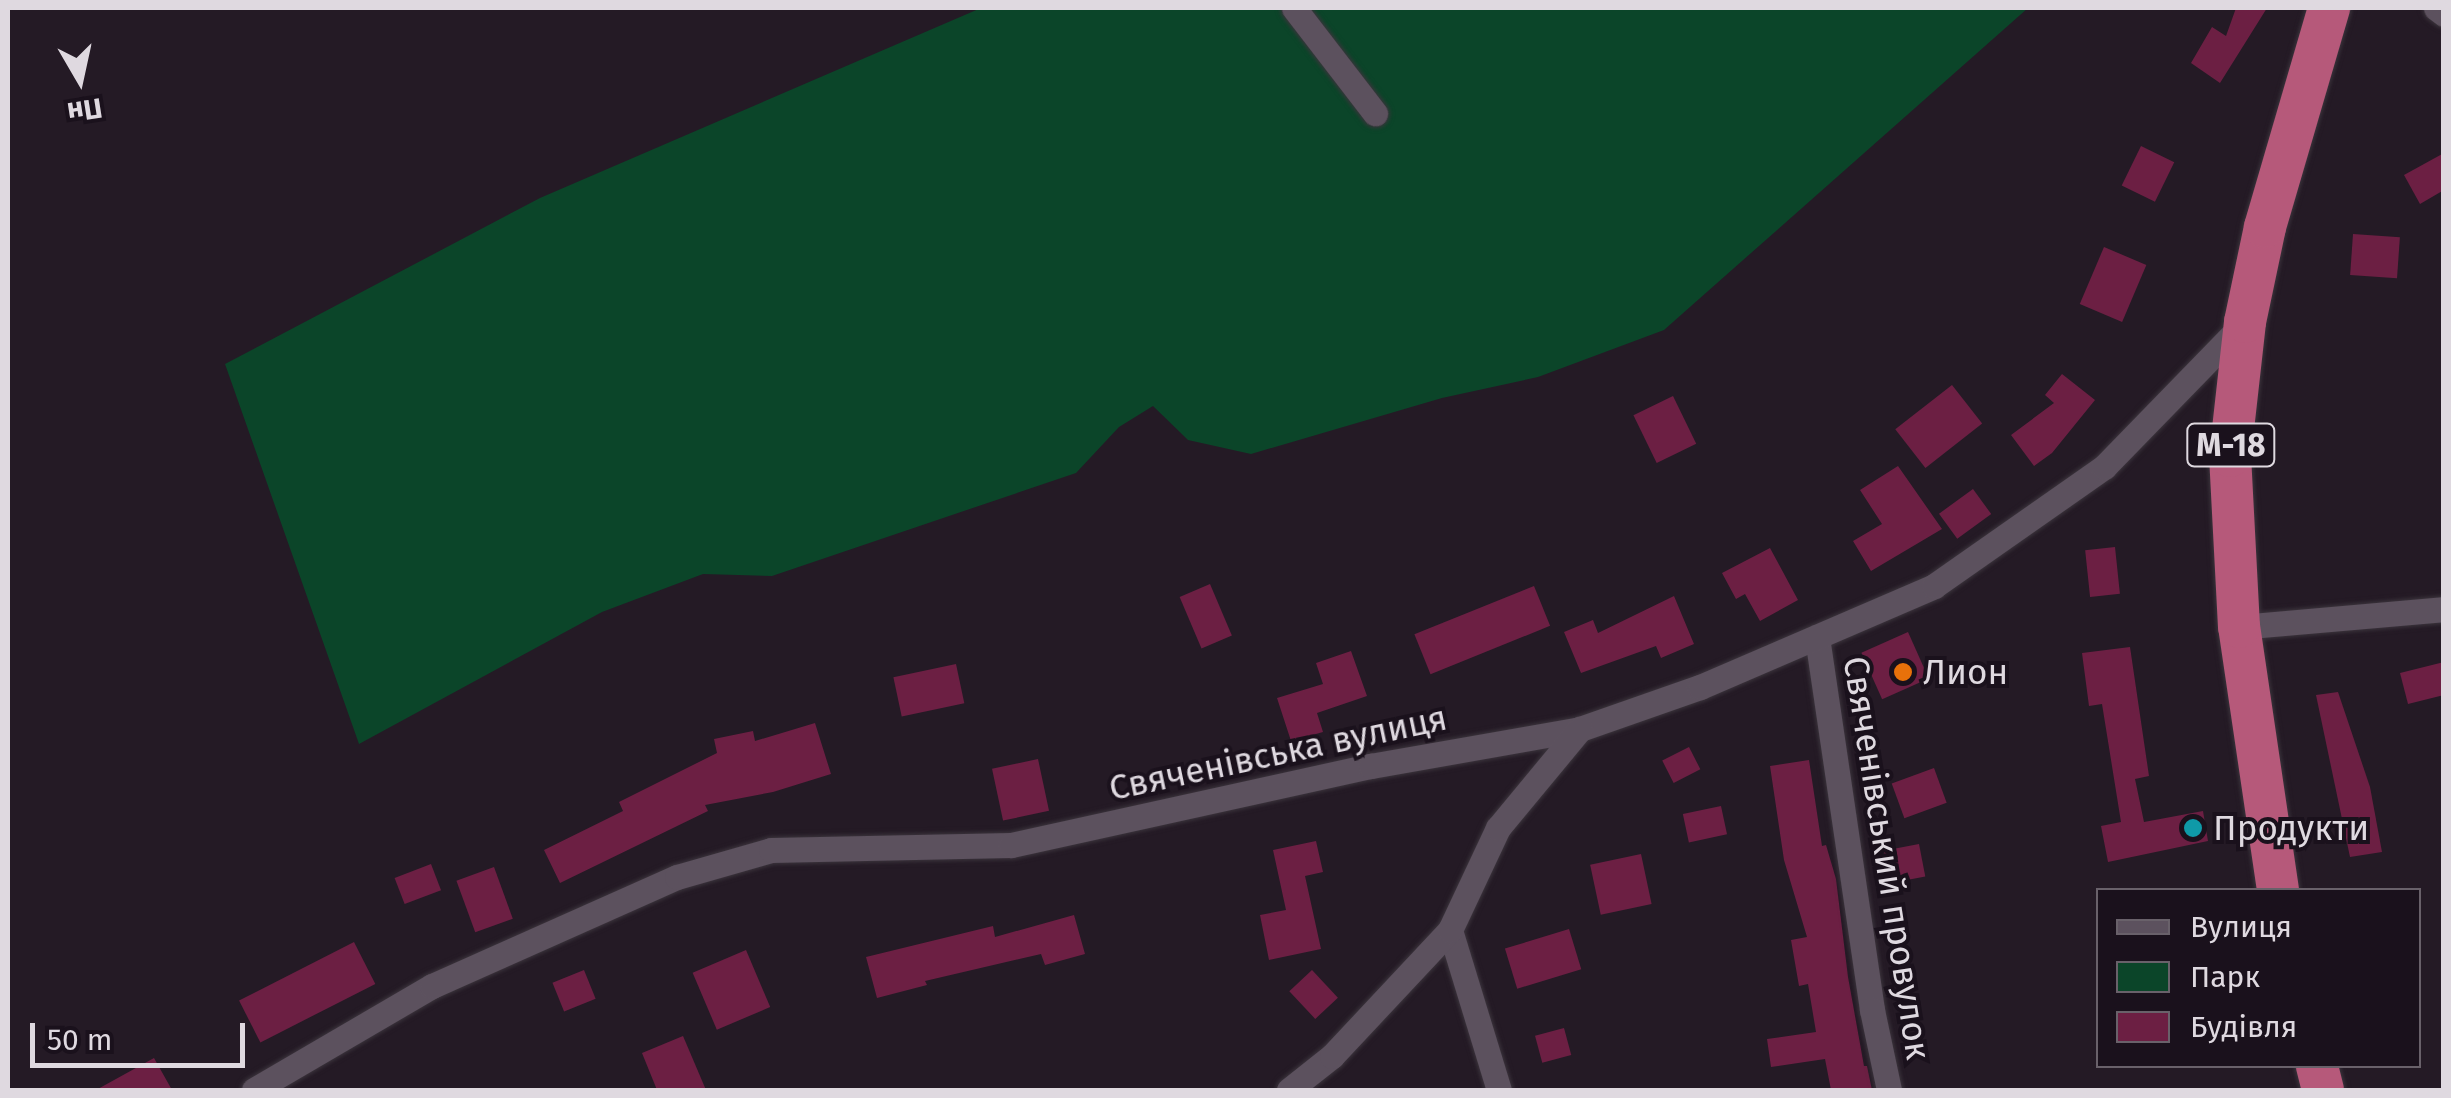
<!DOCTYPE html>
<html>
<head>
<meta charset="utf-8">
<style>
	body { margin:0 }
	#map { position:relative; width:2451px; height:1098px; overflow:hidden; background:#241a25; font-family:"Fira Sans",sans-serif }
	div>[style] { position:absolute }
	.green>* { inset:0; background:#0b4529 }
	.building>* { inset:0; background:#6c1f43; transform-origin:0 0 }
	.roads { filter:drop-shadow(0 0 2px #3b343c) drop-shadow(0 0 2px #3b343c) }
	.minor>* { height:25px; margin:-12.5px; padding:0 12.5px; transform-origin:12.5px; border-radius:12.5px; background:#5c515e }
	.trunk>* { height:42px; margin:-21px; padding:0 21px; transform-origin:21px; border-radius:21px; background:#b6597a }
	.dots>* { width:28px; height:28px; translate:-50% -50%; box-sizing:border-box; border:5px solid #1a111c; border-radius:50% }
	span { translate:-50% -50%; white-space:nowrap; text-align:center; line-height:1.15; -webkit-text-stroke:8px #1a111c; paint-order:stroke }
	.shield-label span { padding:2px 8px; background:#1a111c; border:2px solid; border-radius:8px; -webkit-text-stroke-width:0 }
	.shield-label { font-size:32px; color:#dfd9e0; font-weight:700 }
	.poi-label { font-size:35px; color:#dfd9e0 }
	.left { translate:0 -50%; text-align:left }
	.street-label { font-size:35px; color:#dfd9e0 }
	.frame { position:absolute; inset:0; border:10px solid #dfd9e0; pointer-events:none }
	.legend { position:absolute; left:2096px; top:888px; width:325px; height:180px; box-sizing:border-box; background:#1a111c; border:2px solid #69616a; margin:0; padding:12px 18px; list-style:none; font-size:30px; color:#dfd9e0 }
	.legend li { display:flex; align-items:center; gap:20px; height:50px }
	.legend b { width:50px; border:2px solid #69616a }
	.north { position:absolute; left:30px; top:30px; width:100px; height:100px; -webkit-text-stroke:8px #1a111c; paint-order:stroke; rotate:171deg; font-size:28px; font-weight:700; line-height:40px; text-align:center; color:#dfd9e0 }
	.north::after { content:''; display:block; margin:auto; width:35px; height:45px; background:#dfd9e0; clip-path:polygon(50% 0,100% 100%,50% 72%,0 100%) }
	.scale { position:absolute; left:30px; top:1023px; width:215px; height:45px; box-sizing:border-box; border:5px solid #dfd9e0; border-top:0; padding-left:12px; font-size:30px; line-height:35px; white-space:nowrap; color:#dfd9e0; -webkit-text-stroke:8px #1a111c; paint-order:stroke }
</style>
</head>
<body>
<div id="map">
	<div class="green">
		<i style="clip-path:polygon(981px 8px,2028px 8px,1664px 330px,1538px 377px,1442px 398px,1251px 454px,1188px 440px,1153px 406px,1119px 427px,1076px 473px,772px 576px,703px 574px,602px 612px,359px 744px,225px 364px,540px 198px)"></i>
	</div>
	<div class="building">
		<i style="clip-path:polygon(2236px 8px,2267px 8px,2220px 83px,2191px 63px,2212px 27px,2226px 36px)"></i>
		<i style="left:2141px;top:146px;width:37px;height:44px;rotate:26deg"></i>
		<i style="clip-path:polygon(2444px 153px,2444px 190px,2420px 204px,2404px 175px)"></i>
		<i style="left:2353px;top:234px;width:47px;height:41px;rotate:4deg"></i>
		<i style="left:2104px;top:247px;width:46px;height:62px;rotate:23deg"></i>
		<i style="clip-path:polygon(2062px 374px,2095px 400px,2052px 453px,2034px 466px,2011px 435px,2054px 403px,2045px 395px)"></i>
		<i style="left:1952px;top:385px;width:49px;height:72px;rotate:52deg"></i>
		<i style="left:1673px;top:396px;width:53px;height:44px;rotate:64deg"></i>
		<i style="clip-path:polygon(1898px 466px,1942px 529px,1871px 571px,1853px 541px,1882px 524px,1860px 490px)"></i>
		<i style="left:1973px;top:489px;width:31px;height:42px;rotate:54deg"></i>
		<i style="left:2115px;top:547px;width:47px;height:30px;rotate:84deg"></i>
		<i style="clip-path:polygon(1770px 548px,1798px 600px,1760px 621px,1745px 594px,1736px 599px,1722px 573px)"></i>
		<i style="left:1210px;top:584px;width:56px;height:33px;rotate:67deg"></i>
		<i style="left:1534px;top:586px;width:43px;height:129px;rotate:68deg"></i>
		<i style="clip-path:polygon(1674px 596px,1694px 644px,1661px 658px,1656px 646px,1581px 673px,1564px 632px,1593px 620px,1598px 633px)"></i>
		<i style="left:1908px;top:632px;width:51px;height:51px;rotate:66deg"></i>
		<i style="clip-path:polygon(2130px 647px,2149px 776px,2135px 779px,2144px 822px,2203px 811px,2208px 841px,2108px 862px,2101px 826px,2121px 822px,2102px 704px,2089px 706px,2082px 653px)"></i>
		<i style="clip-path:polygon(1351px 651px,1367px 696px,1317px 713px,1323px 732px,1291px 741px,1277px 698px,1323px 684px,1316px 663px)"></i>
		<i style="clip-path:polygon(2444px 662px,2444px 695px,2408px 704px,2400px 673px)"></i>
		<i style="left:956px;top:664px;width:40px;height:64px;rotate:78deg"></i>
		<i style="clip-path:polygon(2338px 692px,2370px 787px,2382px 852px,2350px 857px,2316px 695px)"></i>
		<i style="clip-path:polygon(815px 723px,831px 774px,773px 792px,705px 805px,708px 811px,560px 883px,544px 850px,623px 811px,619px 802px,717px 753px,714px 739px,753px 731px,755px 741px)"></i>
		<i style="left:1689px;top:747px;width:25px;height:30px;rotate:63deg"></i>
		<i style="left:1038px;top:759px;width:53px;height:47px;rotate:78deg"></i>
		<i style="clip-path:polygon(1809px 760px,1822px 846px,1826px 845px,1836px 879px,1848px 977px,1864px 1066px,1867px 1066px,1872px 1090px,1831px 1090px,1825px 1059px,1771px 1067px,1767px 1039px,1816px 1032px,1808px 984px,1799px 986px,1791px 940px,1807px 937px,1784px 860px,1770px 766px)"></i>
		<i style="left:1934px;top:768px;width:37px;height:45px;rotate:70deg"></i>
		<i style="left:1721px;top:806px;width:29px;height:39px;rotate:78deg"></i>
		<i style="clip-path:polygon(1316px 841px,1323px 872px,1305px 876px,1321px 949px,1269px 960px,1260px 915px,1286px 910px,1273px 850px)"></i>
		<i style="left:1919px;top:844px;width:33px;height:36px;rotate:79deg"></i>
		<i style="left:1641px;top:854px;width:51px;height:52px;rotate:78deg"></i>
		<i style="left:431px;top:864px;width:28px;height:39px;rotate:69deg"></i>
		<i style="left:494px;top:867px;width:55px;height:40px;rotate:70deg"></i>
		<i style="clip-path:polygon(1074px 915px,1085px 954px,1045px 965px,1041px 954px,925px 981px,927px 985px,877px 998px,866px 957px,993px 926px,995px 937px)"></i>
		<i style="left:1569px;top:929px;width:42px;height:67px;rotate:73deg"></i>
		<i style="left:354px;top:942px;width:47px;height:129px;rotate:63deg"></i>
		<i style="left:746px;top:950px;width:62px;height:58px;rotate:67deg"></i>
		<i style="left:584px;top:970px;width:31px;height:34px;rotate:68deg"></i>
		<i style="left:1312px;top:970px;width:38px;height:31px;rotate:47deg"></i>
		<i style="left:1564px;top:1028px;width:28px;height:30px;rotate:75deg"></i>
		<i style="clip-path:polygon(683px 1036px,706px 1090px,657px 1090px,642px 1053px)"></i>
		<i style="clip-path:polygon(154px 1058px,172px 1090px,96px 1090px)"></i>
	</div>
	<div class="roads">
		<div class="minor">
			<i style="left:1294px;top:8px;width:133px;rotate:52.4deg"></i>
			<i style="left:2436px;top:8px;width:10px;rotate:37deg"></i>
			<i style="left:2239px;top:627px;width:206px;rotate:-5deg"></i>
			<i style="left:1817px;top:637px;width:377px;rotate:81.6deg"></i>
			<i style="left:1872px;top:1010px;width:82px;rotate:78deg"></i>
			<i style="left:1450px;top:930px;width:167px;rotate:73deg"></i>
			<i style="left:254px;top:1090px;width:206px;rotate:-30.3deg"></i>
			<i style="left:432px;top:986px;width:268px;rotate:-24deg"></i>
			<i style="left:677px;top:877px;width:98px;rotate:-16deg"></i>
			<i style="left:771px;top:850px;width:240px;rotate:-1.2deg"></i>
			<i style="left:1011px;top:845px;width:369px;rotate:-12.4deg"></i>
			<i style="left:1371px;top:766px;width:212px;rotate:-10deg"></i>
			<i style="left:1580px;top:729px;width:127px;rotate:-19.3deg"></i>
			<i style="left:1700px;top:687px;width:255px;rotate:-23.3deg"></i>
			<i style="left:1934px;top:586px;width:208px;rotate:-35deg"></i>
			<i style="left:2104px;top:467px;width:202px;rotate:-45.8deg"></i>
			<i style="left:1289px;top:1090px;width:55px;rotate:-38.3deg"></i>
			<i style="left:1332px;top:1056px;width:173px;rotate:-46.9deg"></i>
			<i style="left:1450px;top:930px;width:113px;rotate:-64.8deg"></i>
			<i style="left:1498px;top:828px;width:129px;rotate:-50.4deg"></i>
		</div>
		<div class="trunk">
			<i style="left:2278px;top:890px;width:266px;rotate:-98.4deg"></i>
			<i style="left:2239px;top:627px;width:171px;rotate:-93deg"></i>
			<i style="left:2230px;top:456px;width:135px;rotate:-83.6deg"></i>
			<i style="left:2245px;top:322px;width:97px;rotate:-78.1deg"></i>
			<i style="left:2265px;top:227px;width:228px;rotate:-73.7deg"></i>
			<i style="left:2317px;top:1066px;width:25px;rotate:76deg"></i>
		</div>
	</div>
	<div class="dots">
		<i style="left:1903px;top:672px;background:#e8710a"></i>
		<i style="left:2193px;top:828px;background:#0f9aa8"></i>
	</div>
	<div class="shield-label">
		<span style="left:2231px;top:445px">М-18</span>
	</div>
	<div class="poi-label">
		<span class="left" style="left:1923px;top:672px">Лион</span>
		<span class="left" style="left:2213px;top:828px">Продукти</span>
	</div>
	<div class="street-label">
		<span style="left:1278px;top:753px;rotate:-12deg">Свяченівська вулиця</span>
		<span style="left:1887px;top:858px;rotate:81deg">Свяченівський провулок</span>
	</div>
	<div class="frame"></div>
	<ul class="legend">
	<li><b style="height:12px;background:#5c515e"></b>Вулиця</li>
	<li><b style="height:28px;background:#0b4529"></b>Парк</li>
	<li><b style="height:28px;background:#6c1f43"></b>Будівля</li>
	</ul>
	<div class="north">Пн</div>
	<div class="scale">50 m</div>
</div>
</body>
</html>
